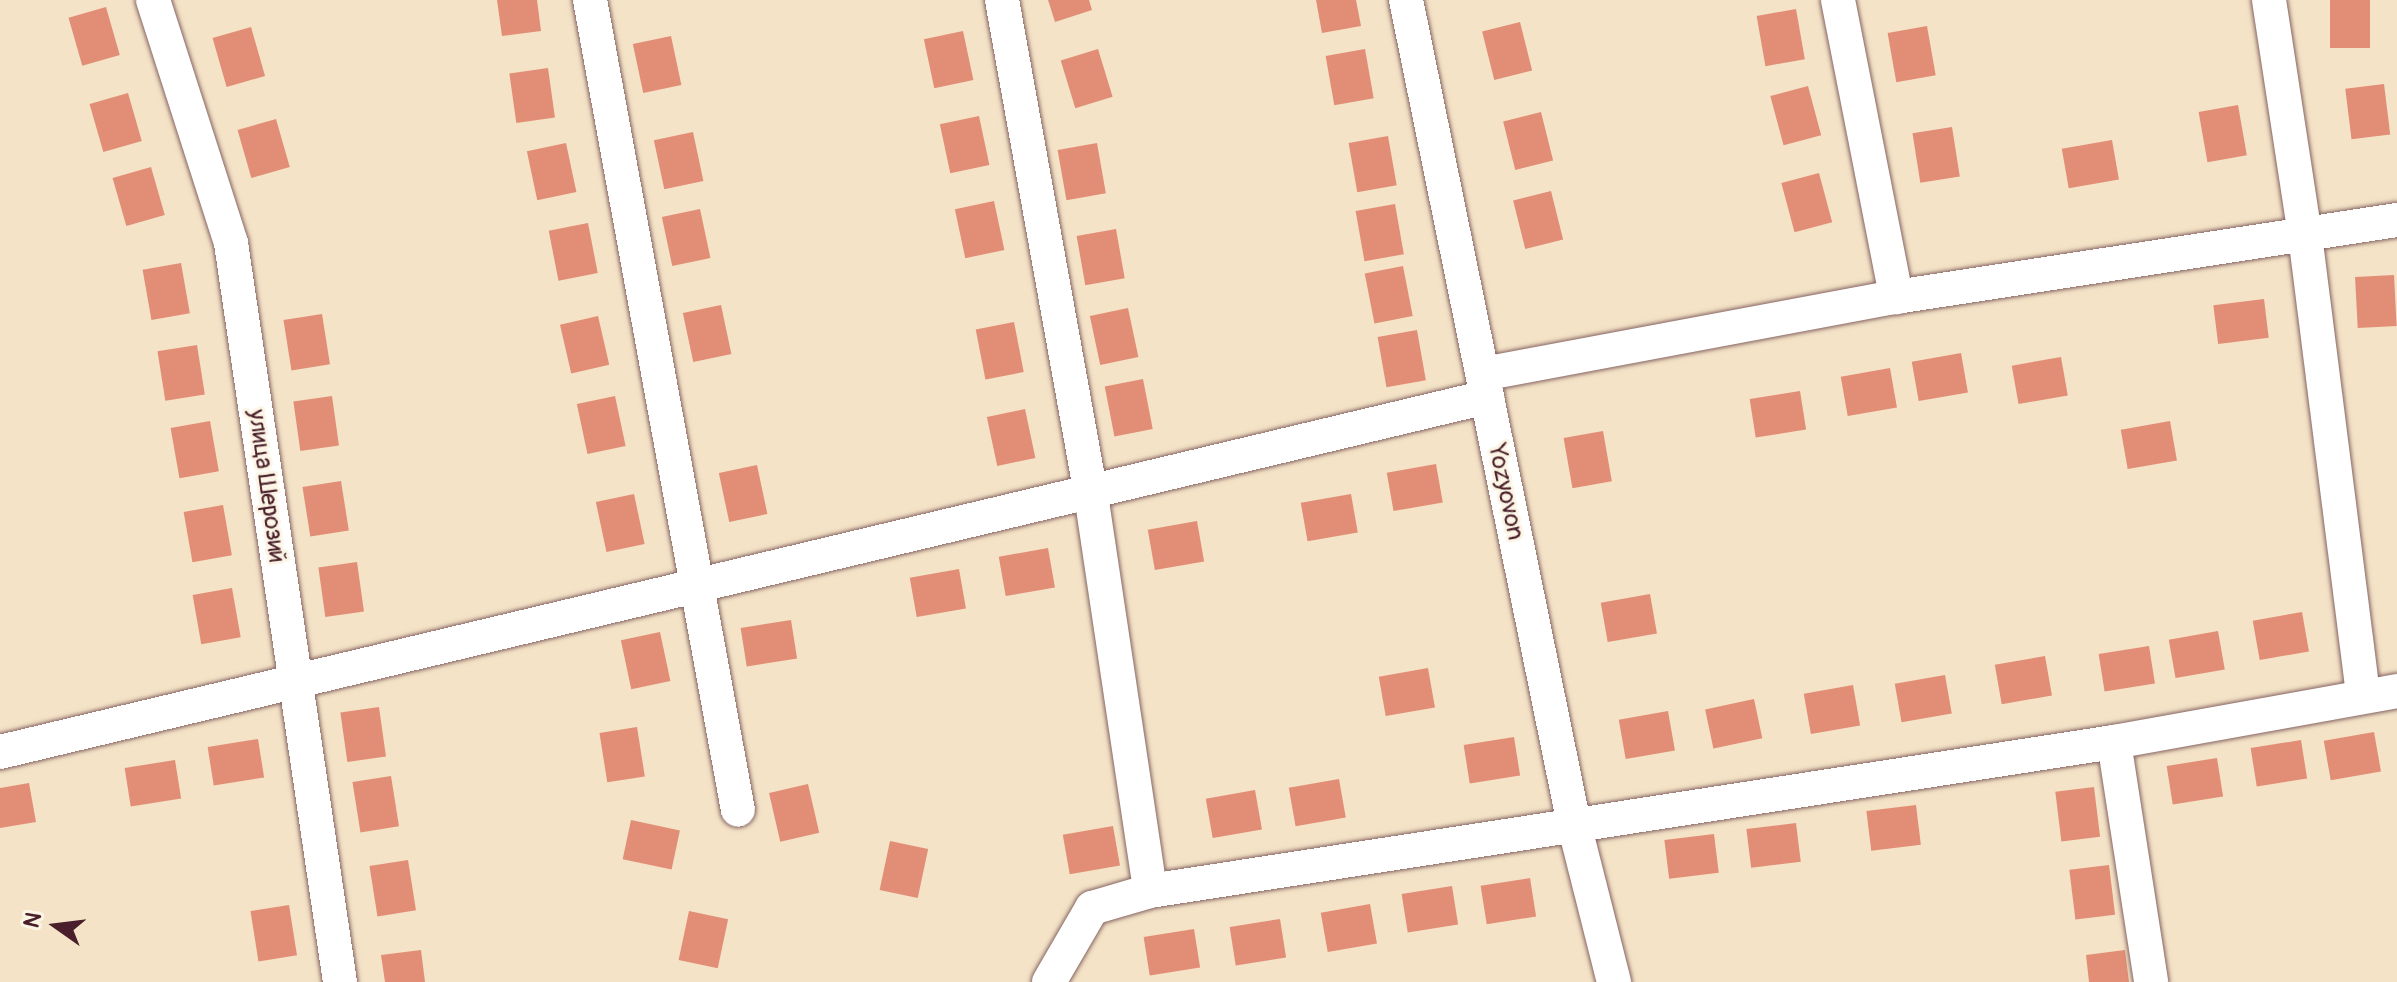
<!DOCTYPE html>
<html>
<head>
<meta charset="utf-8">
<style>
	body { margin:0 }
	#map { position:relative; width:2397px; height:982px; overflow:hidden; background:#f4e3c7; font-family:Pangolin,sans-serif }
	div>[style] { position:absolute }
	.building>* { inset:0; background:#e28e76; transform-origin:0 0 }
	.roads { filter:drop-shadow(0 0 2px #866462) drop-shadow(0 0 2px #866462) }
	.minor>* { height:34px; margin:-17px; padding:0 17px; transform-origin:17px; border-radius:17px; background:#fff }
	span { translate:-50% -50%; white-space:nowrap; text-align:center; line-height:1.15; -webkit-text-stroke:6px #fcf5e5; paint-order:stroke }
	.street-label { font-size:24px; color:#4a1f2b }
	.north { position:absolute; left:16px; top:886px; width:80px; height:80px; -webkit-text-stroke:6px #fcf5e5; paint-order:stroke; rotate:284deg; font-size:22px; font-weight:700; line-height:32px; text-align:center; color:#4a1f2b }
	.north::after { content:''; display:block; margin:auto; width:28px; height:36px; background:#4a1f2b; clip-path:polygon(50% 0,100% 100%,50% 72%,0 100%) }
</style>
</head>
<body>
<div id="map">
	<div class="building">
		<i style="clip-path:polygon(497px 0,537px 0,541px 31px,502px 36px)"></i>
		<i style="clip-path:polygon(1048px 0,1089px 0,1092px 10px,1055px 22px)"></i>
		<i style="clip-path:polygon(1316px 0,1356px 0,1361px 26px,1322px 33px)"></i>
		<i style="left:2330px;top:0;width:40px;height:48px"></i>
		<i style="left:106px;top:7px;width:50px;height:39px;rotate:74deg"></i>
		<i style="left:1796px;top:9px;width:51px;height:40px;rotate:80deg"></i>
		<i style="left:1520px;top:22px;width:50px;height:39px;rotate:76deg"></i>
		<i style="left:1927px;top:26px;width:50px;height:40px;rotate:80deg"></i>
		<i style="left:251px;top:27px;width:51px;height:40px;rotate:74deg"></i>
		<i style="left:963px;top:31px;width:50px;height:40px;rotate:78deg"></i>
		<i style="left:671px;top:36px;width:50px;height:39px;rotate:78deg"></i>
		<i style="left:1098px;top:49px;width:50px;height:39px;rotate:73deg"></i>
		<i style="left:1365px;top:49px;width:50px;height:40px;rotate:80deg"></i>
		<i style="left:548px;top:68px;width:50px;height:39px;rotate:82deg"></i>
		<i style="left:2384px;top:84px;width:51px;height:39px;rotate:83deg"></i>
		<i style="left:1808px;top:86px;width:51px;height:39px;rotate:75deg"></i>
		<i style="left:128px;top:93px;width:50px;height:40px;rotate:74deg"></i>
		<i style="left:2238px;top:105px;width:51px;height:40px;rotate:80deg"></i>
		<i style="left:1541px;top:112px;width:50px;height:39px;rotate:76deg"></i>
		<i style="left:979px;top:116px;width:50px;height:40px;rotate:78deg"></i>
		<i style="left:276px;top:119px;width:50px;height:40px;rotate:74deg"></i>
		<i style="left:1952px;top:127px;width:50px;height:40px;rotate:81deg"></i>
		<i style="left:693px;top:132px;width:50px;height:40px;rotate:78deg"></i>
		<i style="left:1388px;top:136px;width:50px;height:40px;rotate:80deg"></i>
		<i style="left:2112px;top:140px;width:40px;height:51px;rotate:80deg"></i>
		<i style="left:566px;top:143px;width:50px;height:40px;rotate:78deg"></i>
		<i style="left:1097px;top:143px;width:51px;height:40px;rotate:80deg"></i>
		<i style="left:151px;top:167px;width:50px;height:40px;rotate:74deg"></i>
		<i style="left:1819px;top:173px;width:51px;height:39px;rotate:75deg"></i>
		<i style="left:1551px;top:191px;width:50px;height:39px;rotate:76deg"></i>
		<i style="left:994px;top:201px;width:50px;height:40px;rotate:78deg"></i>
		<i style="left:1395px;top:204px;width:51px;height:40px;rotate:80deg"></i>
		<i style="left:700px;top:209px;width:50px;height:39px;rotate:78deg"></i>
		<i style="left:588px;top:223px;width:51px;height:40px;rotate:79deg"></i>
		<i style="left:1116px;top:229px;width:50px;height:40px;rotate:80deg"></i>
		<i style="left:181px;top:263px;width:51px;height:39px;rotate:80deg"></i>
		<i style="left:1403px;top:266px;width:51px;height:39px;rotate:79deg"></i>
		<i style="left:2394px;top:275px;width:51px;height:39px;rotate:87deg"></i>
		<i style="left:2264px;top:299px;width:39px;height:51px;rotate:83deg"></i>
		<i style="left:721px;top:305px;width:50px;height:39px;rotate:78deg"></i>
		<i style="left:1128px;top:308px;width:50px;height:39px;rotate:78deg"></i>
		<i style="left:322px;top:314px;width:51px;height:39px;rotate:81deg"></i>
		<i style="left:598px;top:316px;width:50px;height:39px;rotate:77deg"></i>
		<i style="left:1014px;top:322px;width:51px;height:39px;rotate:79deg"></i>
		<i style="left:1417px;top:330px;width:51px;height:40px;rotate:80deg"></i>
		<i style="left:197px;top:345px;width:50px;height:40px;rotate:81deg"></i>
		<i style="left:1961px;top:353px;width:40px;height:50px;rotate:80deg"></i>
		<i style="left:2061px;top:357px;width:39px;height:50px;rotate:80deg"></i>
		<i style="left:1890px;top:368px;width:40px;height:50px;rotate:80deg"></i>
		<i style="left:1143px;top:379px;width:51px;height:39px;rotate:79deg"></i>
		<i style="left:1800px;top:391px;width:39px;height:51px;rotate:81deg"></i>
		<i style="left:332px;top:396px;width:50px;height:39px;rotate:82deg"></i>
		<i style="left:615px;top:396px;width:51px;height:39px;rotate:78deg"></i>
		<i style="left:1025px;top:409px;width:50px;height:39px;rotate:78deg"></i>
		<i style="left:210px;top:421px;width:51px;height:40px;rotate:80deg"></i>
		<i style="left:2170px;top:421px;width:40px;height:50px;rotate:80deg"></i>
		<i style="left:1603px;top:431px;width:51px;height:40px;rotate:80deg"></i>
		<i style="left:1436px;top:464px;width:39px;height:50px;rotate:80deg"></i>
		<i style="left:757px;top:465px;width:50px;height:39px;rotate:78deg"></i>
		<i style="left:341px;top:481px;width:50px;height:39px;rotate:81deg"></i>
		<i style="left:634px;top:494px;width:51px;height:39px;rotate:78deg"></i>
		<i style="left:1351px;top:494px;width:39px;height:51px;rotate:80deg"></i>
		<i style="left:223px;top:505px;width:51px;height:40px;rotate:80deg"></i>
		<i style="left:1197px;top:521px;width:41px;height:50px;rotate:80deg"></i>
		<i style="left:1048px;top:548px;width:40px;height:50px;rotate:80deg"></i>
		<i style="left:357px;top:562px;width:50px;height:39px;rotate:82deg"></i>
		<i style="left:959px;top:569px;width:40px;height:50px;rotate:80deg"></i>
		<i style="left:232px;top:588px;width:50px;height:40px;rotate:80deg"></i>
		<i style="left:1650px;top:594px;width:40px;height:50px;rotate:80deg"></i>
		<i style="left:2302px;top:612px;width:40px;height:50px;rotate:80deg"></i>
		<i style="left:791px;top:620px;width:39px;height:51px;rotate:81deg"></i>
		<i style="left:2218px;top:631px;width:39px;height:50px;rotate:80deg"></i>
		<i style="left:660px;top:632px;width:50px;height:40px;rotate:78deg"></i>
		<i style="left:2149px;top:646px;width:38px;height:51px;rotate:81deg"></i>
		<i style="left:2045px;top:656px;width:40px;height:51px;rotate:80deg"></i>
		<i style="left:1428px;top:668px;width:40px;height:50px;rotate:80deg"></i>
		<i style="left:1945px;top:675px;width:39px;height:51px;rotate:80deg"></i>
		<i style="left:1853px;top:685px;width:41px;height:50px;rotate:80deg"></i>
		<i style="left:1754px;top:699px;width:40px;height:50px;rotate:78deg"></i>
		<i style="left:379px;top:707px;width:50px;height:39px;rotate:82deg"></i>
		<i style="left:1668px;top:711px;width:40px;height:50px;rotate:80deg"></i>
		<i style="left:637px;top:727px;width:50px;height:38px;rotate:81deg"></i>
		<i style="left:2374px;top:732px;width:40px;height:51px;rotate:80deg"></i>
		<i style="left:1514px;top:737px;width:39px;height:51px;rotate:81deg"></i>
		<i style="left:258px;top:739px;width:39px;height:51px;rotate:81deg"></i>
		<i style="left:2301px;top:740px;width:39px;height:51px;rotate:81deg"></i>
		<i style="left:2217px;top:758px;width:39px;height:51px;rotate:81deg"></i>
		<i style="left:175px;top:760px;width:39px;height:51px;rotate:81deg"></i>
		<i style="left:391px;top:776px;width:51px;height:39px;rotate:81deg"></i>
		<i style="left:1339px;top:779px;width:39px;height:51px;rotate:80deg"></i>
		<i style="clip-path:polygon(29px 783px,36px 822px,0 828px,0 788px)"></i>
		<i style="left:808px;top:784px;width:50px;height:40px;rotate:77deg"></i>
		<i style="left:2094px;top:787px;width:50px;height:39px;rotate:83deg"></i>
		<i style="left:1255px;top:790px;width:40px;height:50px;rotate:80deg"></i>
		<i style="left:1916px;top:805px;width:40px;height:50px;rotate:83deg"></i>
		<i style="left:631px;top:820px;width:50px;height:40px;rotate:12deg"></i>
		<i style="left:1796px;top:823px;width:39px;height:50px;rotate:83deg"></i>
		<i style="left:1113px;top:826px;width:40px;height:51px;rotate:80deg"></i>
		<i style="left:1714px;top:834px;width:39px;height:50px;rotate:83deg"></i>
		<i style="left:890px;top:841px;width:39px;height:50px;rotate:12deg"></i>
		<i style="left:408px;top:860px;width:51px;height:39px;rotate:81deg"></i>
		<i style="left:2109px;top:865px;width:50px;height:40px;rotate:83deg"></i>
		<i style="left:1530px;top:878px;width:39px;height:50px;rotate:81deg"></i>
		<i style="left:1452px;top:886px;width:39px;height:51px;rotate:81deg"></i>
		<i style="left:1370px;top:904px;width:40px;height:50px;rotate:80deg"></i>
		<i style="left:289px;top:905px;width:51px;height:39px;rotate:81deg"></i>
		<i style="left:689px;top:911px;width:40px;height:50px;rotate:12deg"></i>
		<i style="left:1280px;top:919px;width:39px;height:51px;rotate:81deg"></i>
		<i style="left:1194px;top:929px;width:39px;height:51px;rotate:81deg"></i>
		<i style="clip-path:polygon(421px 950px,425px 982px,385px 982px,381px 955px)"></i>
		<i style="clip-path:polygon(2125px 950px,2129px 982px,2089px 982px,2086px 955px)"></i>
	</div>
	<div class="roads">
		<div class="minor">
			<i style="left:153px;top:0;width:255px;rotate:72.2deg"></i>
			<i style="left:231px;top:243px;width:747px;rotate:81.61deg"></i>
			<i style="left:590px;top:0;width:823px;rotate:79.65deg"></i>
			<i style="left:1002px;top:0;width:496px;rotate:79.8deg"></i>
			<i style="left:1090px;top:488px;width:407px;rotate:81.5deg"></i>
			<i style="left:1406px;top:0;width:841px;rotate:78.48deg"></i>
			<i style="left:1574px;top:824px;width:163px;rotate:75.8deg"></i>
			<i style="left:1838px;top:0;width:303px;rotate:78.9deg"></i>
			<i style="left:2269px;top:0;width:238px;rotate:81.3deg"></i>
			<i style="left:2305px;top:235px;width:465px;rotate:82.8deg"></i>
			<i style="left:1483px;top:374px;width:420px;rotate:-10.6deg"></i>
			<i style="left:1896px;top:297px;width:507px;rotate:-8.74deg"></i>
			<i style="left:2114px;top:742px;width:243px;rotate:81.2deg"></i>
			<i style="left:0;top:752px;width:1529px;rotate:-13.43deg"></i>
			<i style="left:1049px;top:982px;width:86px;rotate:-59.8deg"></i>
			<i style="left:1092px;top:908px;width:60px;rotate:-16.3deg"></i>
			<i style="left:1150px;top:891px;width:975px;rotate:-8.79deg"></i>
			<i style="left:2114px;top:742px;width:288px;rotate:-10.2deg"></i>
		</div>
	</div>
	<div class="street-label">
		<span style="left:267px;top:486px;rotate:82deg">улица Шерозий</span>
		<span style="left:1506px;top:492px;rotate:78deg">Yozyovon</span>
	</div>
	<div class="north">N</div>
</div>
</body>
</html>
